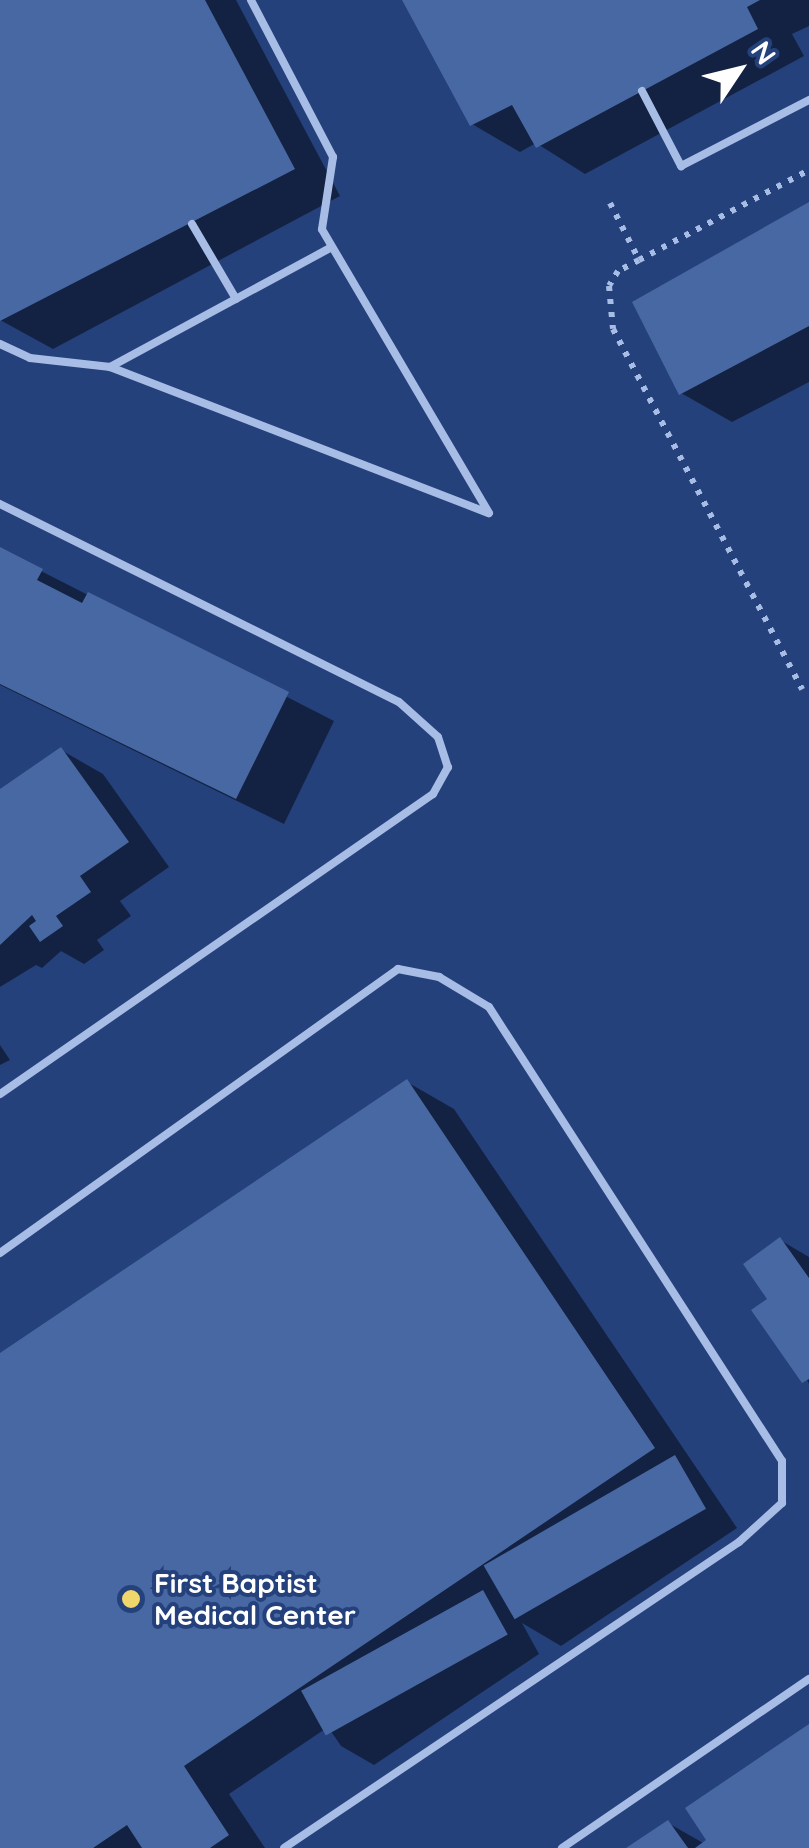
<!DOCTYPE html>
<html>
<head>
<meta charset="utf-8">
<style>
	body { margin:0 }
	#map { position:relative; width:809px; height:1848px; overflow:hidden; background:#24417c; font-family:Quicksand,sans-serif }
	div>[style] { position:absolute }
	.shadow>* { inset:0; background:#0007 }
	.building>* { inset:0; background:#4868a3; transform-origin:0 0 }
	.path>* { height:6px; margin-top:-3px; transform-origin:0; background:repeating-linear-gradient(90deg,#a8bde5 0 5px,transparent 0 13px) }
	.lane>* { height:8px; margin:-4px; padding:0 4px; transform-origin:4px; border-radius:4px; background:#a8bde5 }
	.dots>* { width:28px; height:28px; translate:-50% -50%; box-sizing:border-box; border:5px solid #24417c; border-radius:50% }
	span { translate:-50% -50%; white-space:nowrap; text-align:center; line-height:1.15; -webkit-text-stroke:8px #24417c; paint-order:stroke }
	.poi-label { font-size:28px; color:#fff; font-weight:700 }
	.left { translate:0 -50%; text-align:left }
	.north { position:absolute; left:689px; top:20px; width:100px; height:100px; -webkit-text-stroke:8px #24417c; paint-order:stroke; rotate:55deg; font-size:28px; font-weight:700; line-height:40px; text-align:center; color:#fff }
	.north::after { content:''; display:block; margin:auto; width:35px; height:45px; background:#fff; clip-path:polygon(50% 0,100% 100%,50% 72%,0 100%) }
</style>
</head>
<body>
<div id="map">
	<div class="shadow">
		<i style="clip-path:polygon(0 0,236px 0,340px 196px,53px 349px,0 320px)"></i>
		<i style="clip-path:polygon(405px 0,809px 0,809px 26px,792px 34px,804px 56px,585px 174px,536px 143px,520px 152px,472px 124px)"></i>
		<i style="clip-path:polygon(809px 205px,809px 382px,732px 422px,681px 393px)"></i>
		<i style="clip-path:polygon(0 550px,334px 721px,284px 824px,0 685px)"></i>
		<i style="clip-path:polygon(61px 750px,103px 774px,169px 867px,120px 901px,131px 916px,97px 940px,104px 950px,84px 964px,61px 951px,42px 968px,36px 965px,0 987px,0 792px)"></i>
		<i style="clip-path:polygon(0 1045px,10px 1060px,0 1065px)"></i>
		<i style="clip-path:polygon(407px 1082px,454px 1109px,737px 1528px,561px 1646px,522px 1623px,539px 1654px,374px 1765px,341px 1746px,328px 1727px,229px 1794px,265px 1848px,0 1848px,0 1356px)"></i>
		<i style="clip-path:polygon(780px 1240px,809px 1257px,809px 1384px,771px 1300px)"></i>
		<i style="clip-path:polygon(809px 1727px,809px 1848px,630px 1848px,668px 1823px,705px 1844px)"></i>
	</div>
	<div class="building">
		<i style="clip-path:polygon(0 0,205px 0,295px 169px,0 321px)"></i>
		<i style="clip-path:polygon(402px 0,760px 0,747px 7px,758px 29px,536px 148px,512px 105px,470px 126px)"></i>
		<i style="clip-path:polygon(809px 202px,809px 326px,679px 395px,632px 302px)"></i>
		<i style="clip-path:polygon(0 547px,43px 569px,37px 580px,82px 603px,88px 592px,289px 692px,236px 799px,0 684px)"></i>
		<i style="clip-path:polygon(61px 747px,129px 842px,80px 876px,91px 892px,56px 916px,63px 926px,40px 942px,29px 926px,36px 921px,32px 915px,0 945px,0 789px)"></i>
		<i style="clip-path:polygon(407px 1079px,655px 1448px,184px 1766px,229px 1835px,210px 1848px,142px 1848px,127px 1825px,93px 1848px,0 1848px,0 1353px)"></i>
		<i style="clip-path:polygon(780px 1237px,809px 1278px,809px 1379px,802px 1383px,751px 1310px,767px 1299px,743px 1264px)"></i>
		<i style="left:675px;top:1455px;width:62px;height:221px;rotate:60deg"></i>
		<i style="left:483px;top:1590px;width:51px;height:208px;rotate:61deg"></i>
		<i style="clip-path:polygon(809px 1724px,809px 1848px,695px 1848px,706px 1840px,685px 1808px)"></i>
		<i style="clip-path:polygon(668px 1820px,688px 1848px,626px 1848px)"></i>
	</div>
	<div class="path">
		<i style="left:610px;top:203px;width:64px;rotate:63deg"></i>
		<i style="left:639px;top:260px;width:24px;rotate:152deg"></i>
		<i style="left:618px;top:271px;width:17px;rotate:121deg"></i>
		<i style="left:609px;top:286px;width:43px;rotate:84.7deg"></i>
		<i style="left:613px;top:329px;width:407px;rotate:62.3deg"></i>
		<i style="left:639px;top:260px;width:192px;rotate:-27.9deg"></i>
	</div>
	<div class="lane">
		<i style="left:642px;top:91px;width:85px;rotate:62.5deg"></i>
		<i style="left:681px;top:166px;width:144px;rotate:-27.3deg"></i>
		<i style="left:192px;top:224px;width:87px;rotate:59.6deg"></i>
		<i style="left:0;top:344px;width:33px;rotate:25deg"></i>
		<i style="left:30px;top:358px;width:81px;rotate:6.4deg"></i>
		<i style="left:110px;top:367px;width:252px;rotate:-28.4deg"></i>
		<i style="left:110px;top:367px;width:406px;rotate:21.1deg"></i>
		<i style="left:489px;top:513px;width:329px;rotate:-120.5deg"></i>
		<i style="left:322px;top:229px;width:73px;rotate:-81.3deg"></i>
		<i style="left:333px;top:157px;width:177px;rotate:-117.6deg"></i>
		<i style="left:0;top:504px;width:445px;rotate:26.4deg"></i>
		<i style="left:399px;top:702px;width:52px;rotate:41.9deg"></i>
		<i style="left:438px;top:737px;width:32px;rotate:72deg"></i>
		<i style="left:448px;top:767px;width:31px;rotate:119deg"></i>
		<i style="left:433px;top:794px;width:527px;rotate:145.28deg"></i>
		<i style="left:0;top:1253px;width:489px;rotate:-35.5deg"></i>
		<i style="left:398px;top:969px;width:42px;rotate:11deg"></i>
		<i style="left:439px;top:977px;width:58px;rotate:31deg"></i>
		<i style="left:489px;top:1007px;width:540px;rotate:57.16deg"></i>
		<i style="left:782px;top:1461px;width:42px;rotate:90deg"></i>
		<i style="left:782px;top:1503px;width:58px;rotate:137.8deg"></i>
		<i style="left:739px;top:1542px;width:548px;rotate:146.08deg"></i>
		<i style="left:562px;top:1848px;width:299px;rotate:-34.4deg"></i>
	</div>
	<div class="dots">
		<i style="left:131px;top:1599px;background:#efd76b"></i>
	</div>
	<div class="poi-label">
		<span class="left" style="left:154px;top:1599px">First Baptist<br>Medical Center</span>
	</div>
	<div class="north">N</div>
</div>
</body>
</html>
